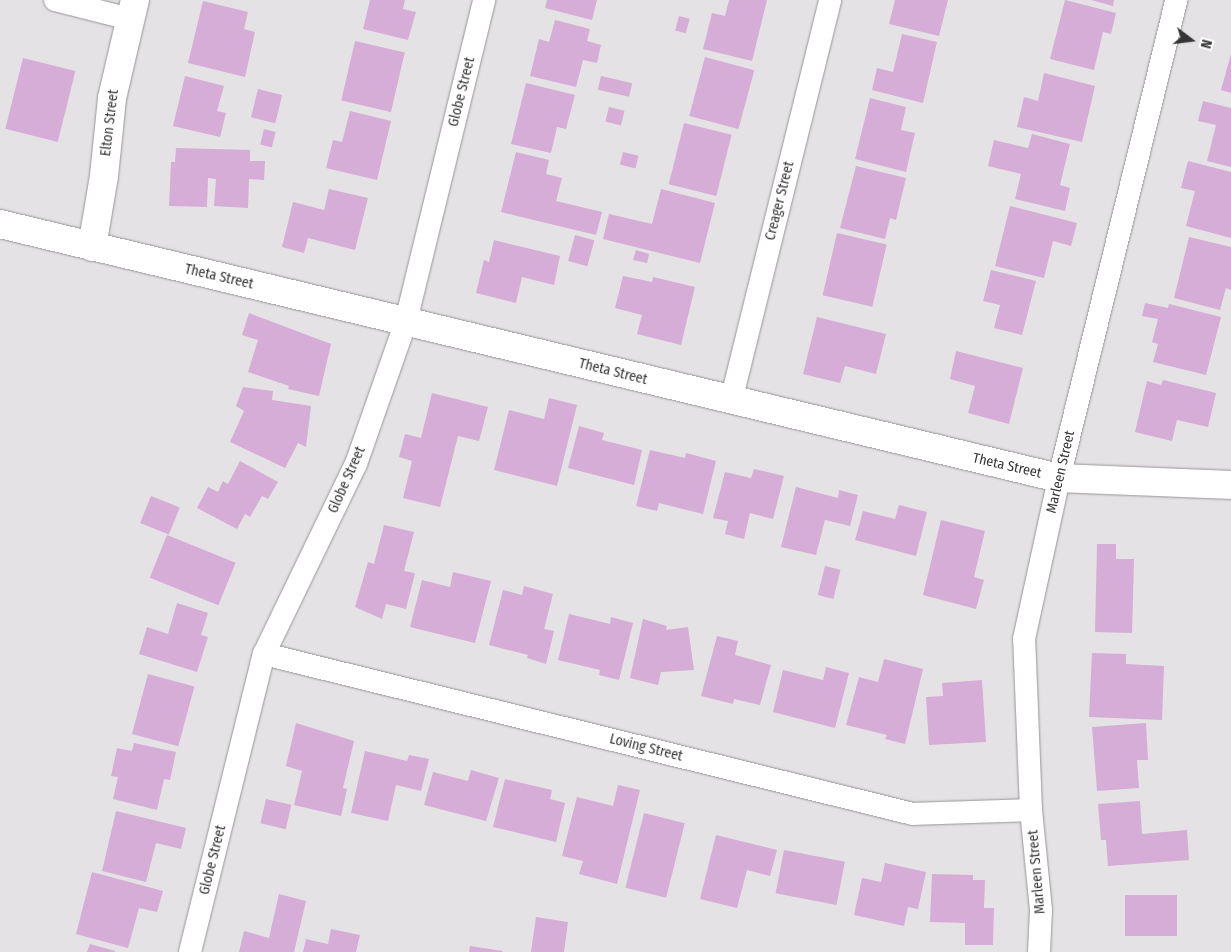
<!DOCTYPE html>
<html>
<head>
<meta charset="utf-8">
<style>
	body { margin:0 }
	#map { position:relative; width:1231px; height:952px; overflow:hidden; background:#e5e2e5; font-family:"Fira Sans Condensed",sans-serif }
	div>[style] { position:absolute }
	.building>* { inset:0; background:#d5add6; transform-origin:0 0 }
	.roads { filter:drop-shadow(0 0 1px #989598) drop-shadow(0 0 1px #989598) }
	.minor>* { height:22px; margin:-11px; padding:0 11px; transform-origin:11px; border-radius:11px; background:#fff }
	.tertiary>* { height:28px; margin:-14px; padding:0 14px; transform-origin:14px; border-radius:14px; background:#fff }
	span { translate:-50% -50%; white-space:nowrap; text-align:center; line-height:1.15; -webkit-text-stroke:4.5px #fff; paint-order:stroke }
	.street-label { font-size:14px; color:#363536 }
	.north { position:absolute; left:1166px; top:15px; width:50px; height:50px; -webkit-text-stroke:4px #fff; paint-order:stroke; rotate:105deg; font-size:14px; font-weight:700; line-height:20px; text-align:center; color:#363536 }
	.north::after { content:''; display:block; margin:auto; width:18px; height:22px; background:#363536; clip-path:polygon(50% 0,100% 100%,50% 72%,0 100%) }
</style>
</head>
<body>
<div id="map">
	<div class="building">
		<i style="clip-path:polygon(370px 0,405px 0,403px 9px,416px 12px,408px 40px,363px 29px)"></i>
		<i style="clip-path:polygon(547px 0,597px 0,592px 20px,545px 8px)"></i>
		<i style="clip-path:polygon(729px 0,767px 0,752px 61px,703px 49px,712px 13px,725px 16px)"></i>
		<i style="clip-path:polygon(895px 0,948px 0,939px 36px,889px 24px)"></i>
		<i style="clip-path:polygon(1065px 0,1116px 13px,1111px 34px,1103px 32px,1094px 70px,1050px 59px)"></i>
		<i style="clip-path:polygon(1091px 0,1114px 0,1113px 6px)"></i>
		<i style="clip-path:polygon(203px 1px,248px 12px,244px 29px,255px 32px,245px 77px,188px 63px)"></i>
		<i style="left:679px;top:16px;width:11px;height:15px;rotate:15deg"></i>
		<i style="clip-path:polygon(555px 20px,590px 29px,587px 41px,601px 45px,597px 63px,583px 60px,576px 87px,530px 76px,539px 39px,549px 42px)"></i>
		<i style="clip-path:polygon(902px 34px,937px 42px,923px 103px,872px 90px,877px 68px,893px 72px)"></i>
		<i style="left:355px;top:41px;width:51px;height:61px;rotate:13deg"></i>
		<i style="clip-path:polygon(1231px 54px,1231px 93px,1221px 90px)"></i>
		<i style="left:705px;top:57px;width:51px;height:61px;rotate:15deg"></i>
		<i style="left:23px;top:58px;width:54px;height:73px;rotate:14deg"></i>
		<i style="clip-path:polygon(1044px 73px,1095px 86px,1082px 142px,1017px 127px,1024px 97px,1038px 101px)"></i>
		<i style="clip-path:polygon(185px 76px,224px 86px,217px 111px,226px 113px,220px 137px,173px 126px)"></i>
		<i style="left:601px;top:76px;width:32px;height:14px;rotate:13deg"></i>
		<i style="clip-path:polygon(526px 83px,575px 95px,566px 129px,557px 127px,551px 153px,511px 144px)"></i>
		<i style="left:258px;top:89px;width:25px;height:29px;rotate:14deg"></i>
		<i style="clip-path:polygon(870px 98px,906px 107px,901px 130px,915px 133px,906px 172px,855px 159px)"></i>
		<i style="clip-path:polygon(1203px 101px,1231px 108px,1231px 167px,1207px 161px,1216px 125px,1198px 121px)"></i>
		<i style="left:609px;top:107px;width:16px;height:15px;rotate:14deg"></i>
		<i style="clip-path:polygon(350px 111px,391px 121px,377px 180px,326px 168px,333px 140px,342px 142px)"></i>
		<i style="left:684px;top:123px;width:49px;height:63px;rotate:14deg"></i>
		<i style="left:264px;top:129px;width:12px;height:16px;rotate:14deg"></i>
		<i style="clip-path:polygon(1032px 134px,1070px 144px,1060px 185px,1070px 188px,1065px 211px,1015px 199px,1021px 174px,988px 166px,994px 140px,1028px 148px)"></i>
		<i style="clip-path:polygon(176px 148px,250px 150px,250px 161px,265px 161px,264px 180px,249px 179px,248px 208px,214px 206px,216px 179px,208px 178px,207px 207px,169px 206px,171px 162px,175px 162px)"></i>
		<i style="clip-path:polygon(516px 152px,549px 160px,546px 174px,562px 178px,556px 201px,602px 212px,596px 235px,501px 212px)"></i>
		<i style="left:623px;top:152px;width:16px;height:13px;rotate:14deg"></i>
		<i style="clip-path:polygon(1188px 161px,1231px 172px,1231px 238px,1186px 226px,1195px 191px,1181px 188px)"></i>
		<i style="clip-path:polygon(856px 166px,906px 178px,896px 220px,890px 218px,885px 239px,840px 228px)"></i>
		<i style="clip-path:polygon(329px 189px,368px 198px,355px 250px,308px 238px,304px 253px,282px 247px,293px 202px,324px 210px)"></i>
		<i style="clip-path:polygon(661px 189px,715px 203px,700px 263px,603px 239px,609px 214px,652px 224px)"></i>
		<i style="clip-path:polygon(1010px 206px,1077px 223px,1071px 246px,1053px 241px,1044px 278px,995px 266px)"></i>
		<i style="left:837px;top:233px;width:51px;height:64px;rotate:13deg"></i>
		<i style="left:575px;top:235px;width:20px;height:27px;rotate:15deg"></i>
		<i style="clip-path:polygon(1189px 237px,1231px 247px,1231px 290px,1226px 288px,1220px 310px,1174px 298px)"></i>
		<i style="clip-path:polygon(494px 240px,560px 256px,554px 285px,522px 277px,516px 303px,476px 293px,484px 260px,489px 262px)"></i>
		<i style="clip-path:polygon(636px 250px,649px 254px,647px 263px,633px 260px)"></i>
		<i style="clip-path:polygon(991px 270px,1036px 281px,1022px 335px,994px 328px,1000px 305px,983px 301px)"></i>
		<i style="clip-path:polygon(623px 276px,652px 282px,653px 277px,695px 287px,681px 345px,637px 334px,642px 315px,615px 308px)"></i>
		<i style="clip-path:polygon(1145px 303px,1168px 308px,1169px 304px,1221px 317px,1206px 375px,1153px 362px,1158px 344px,1152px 342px,1158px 319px,1142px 316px)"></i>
		<i style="clip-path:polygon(249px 313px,331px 344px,319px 396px,288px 389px,289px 386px,248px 372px,258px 340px,242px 335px)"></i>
		<i style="clip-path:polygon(817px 317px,886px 334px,876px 374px,845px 366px,840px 383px,803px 374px)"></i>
		<i style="clip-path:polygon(956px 351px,1023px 368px,1009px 424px,968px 413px,975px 386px,950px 379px)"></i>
		<i style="clip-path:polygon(1163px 380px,1216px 393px,1208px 427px,1177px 420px,1172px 441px,1135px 432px,1147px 381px,1161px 385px)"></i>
		<i style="clip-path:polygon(243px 387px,273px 391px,272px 400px,311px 406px,306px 447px,298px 443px,285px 468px,230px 442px,244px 411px,236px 406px)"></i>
		<i style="clip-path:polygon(432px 393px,488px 407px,479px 441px,458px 436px,440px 507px,403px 498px,412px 461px,399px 457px,405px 434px,421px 438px)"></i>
		<i style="clip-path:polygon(549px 398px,577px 405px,557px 486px,494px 470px,509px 410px,544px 419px)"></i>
		<i style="clip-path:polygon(579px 426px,604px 433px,602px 440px,642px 450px,634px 485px,568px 468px)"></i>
		<i style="clip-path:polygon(650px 450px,685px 458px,686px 453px,716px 461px,703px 514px,659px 503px,657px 511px,636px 506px)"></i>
		<i style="clip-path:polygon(240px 461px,278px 482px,268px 499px,262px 496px,250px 517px,245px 514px,237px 529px,197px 508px,208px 487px,218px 492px,223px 481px,228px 484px)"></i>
		<i style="clip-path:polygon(754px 469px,784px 476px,773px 519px,750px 513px,744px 539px,725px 534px,728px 521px,713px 518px,725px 472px,751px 478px)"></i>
		<i style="clip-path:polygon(796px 487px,838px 498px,839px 490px,858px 495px,850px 526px,825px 520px,816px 555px,781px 547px)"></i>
		<i style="left:151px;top:496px;width:31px;height:29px;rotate:22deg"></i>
		<i style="clip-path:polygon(899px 505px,927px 512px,916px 556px,855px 540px,863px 511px,895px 519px)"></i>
		<i style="clip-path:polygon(941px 520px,985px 531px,974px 577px,984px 580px,976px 609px,923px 595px)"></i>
		<i style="clip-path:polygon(384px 525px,414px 532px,404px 571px,415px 573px,406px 609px,386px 604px,382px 619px,355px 607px,368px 562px,374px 564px)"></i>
		<i style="left:167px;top:535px;width:74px;height:46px;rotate:22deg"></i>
		<i style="clip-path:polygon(1097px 544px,1116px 544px,1116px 559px,1134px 559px,1132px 633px,1095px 632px)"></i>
		<i style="left:825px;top:566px;width:16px;height:30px;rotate:14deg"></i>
		<i style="clip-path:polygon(453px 572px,491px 581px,475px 643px,410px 627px,422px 580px,450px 587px)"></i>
		<i style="clip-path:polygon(524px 586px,553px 594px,544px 629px,554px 631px,546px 664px,527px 658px,528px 655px,489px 645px,503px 590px,522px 595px)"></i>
		<i style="clip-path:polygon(177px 603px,208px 613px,201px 635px,208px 637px,197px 672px,139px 654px,147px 627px,168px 634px)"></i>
		<i style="clip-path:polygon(569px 614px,610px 624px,611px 617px,633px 623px,619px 680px,599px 675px,600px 670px,558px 660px)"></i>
		<i style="clip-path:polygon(643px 619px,667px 626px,666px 630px,688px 627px,694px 670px,661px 672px,658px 685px,630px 678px)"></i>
		<i style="clip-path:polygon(717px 636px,738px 641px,735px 655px,771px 665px,760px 705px,734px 699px,733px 704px,701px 696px)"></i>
		<i style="clip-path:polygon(1092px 653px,1126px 654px,1126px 664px,1164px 666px,1162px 720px,1089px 717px)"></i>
		<i style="clip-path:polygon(884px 659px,923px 669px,905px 744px,885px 739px,887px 735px,846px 725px,859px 677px,878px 682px)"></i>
		<i style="clip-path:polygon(826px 667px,849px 673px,835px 728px,773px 712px,783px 670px,823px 680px)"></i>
		<i style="left:148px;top:674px;width:48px;height:62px;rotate:15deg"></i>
		<i style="clip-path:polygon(982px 680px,986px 742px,929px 745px,926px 697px,943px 696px,942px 683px)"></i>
		<i style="clip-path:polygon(296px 723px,354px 741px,343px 788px,347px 789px,341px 816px,294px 805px,302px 771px,286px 766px)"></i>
		<i style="clip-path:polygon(1146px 723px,1148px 760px,1137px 760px,1139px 788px,1097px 791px,1092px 727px)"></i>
		<i style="clip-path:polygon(134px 743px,176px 752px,170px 780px,164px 779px,157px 810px,113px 799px,118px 777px,111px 776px,117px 748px,132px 751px)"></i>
		<i style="clip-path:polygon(365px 751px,407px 761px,409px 755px,429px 759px,421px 791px,396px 785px,388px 821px,351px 813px)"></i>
		<i style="clip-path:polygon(471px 770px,499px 778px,486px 821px,424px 805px,433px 772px,468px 781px)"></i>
		<i style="clip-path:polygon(505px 779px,552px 790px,550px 799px,565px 803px,556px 842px,493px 827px)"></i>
		<i style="clip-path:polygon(618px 785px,640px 790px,617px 884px,579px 874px,583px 861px,562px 856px,577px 797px,613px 806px)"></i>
		<i style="left:266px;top:799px;width:26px;height:25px;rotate:13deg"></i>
		<i style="clip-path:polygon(1140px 801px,1142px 834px,1187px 830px,1189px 860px,1108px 866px,1106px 840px,1101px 840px,1098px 804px)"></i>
		<i style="clip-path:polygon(116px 811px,186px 828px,181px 849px,156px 843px,146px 882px,102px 871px)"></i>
		<i style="left:644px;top:813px;width:42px;height:77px;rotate:14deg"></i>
		<i style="clip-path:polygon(716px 835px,777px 850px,770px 876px,747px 870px,737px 908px,700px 899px)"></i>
		<i style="left:784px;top:850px;width:62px;height:44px;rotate:11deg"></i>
		<i style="clip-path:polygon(885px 863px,926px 872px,918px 909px,908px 907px,904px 926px,854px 915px,862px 878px,881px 882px)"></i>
		<i style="clip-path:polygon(92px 872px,163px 891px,157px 912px,139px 908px,128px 948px,76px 934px)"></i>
		<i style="clip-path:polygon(932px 874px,973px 875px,973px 880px,985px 880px,984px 908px,994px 908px,993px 945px,965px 945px,965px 923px,930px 922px)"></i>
		<i style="clip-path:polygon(279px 894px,306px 901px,294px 952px,239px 952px,244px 931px,269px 938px)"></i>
		<i style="left:1125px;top:895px;width:52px;height:41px"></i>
		<i style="clip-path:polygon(536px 917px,568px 922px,564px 952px,531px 952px)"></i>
		<i style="clip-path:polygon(331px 929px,360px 935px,356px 952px,303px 952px,306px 939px,328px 944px)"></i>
		<i style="clip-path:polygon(90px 944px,115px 951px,115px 952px,87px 952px)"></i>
		<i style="clip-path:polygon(470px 946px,503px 951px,502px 952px,469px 952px)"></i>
	</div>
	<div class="roads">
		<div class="minor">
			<i style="left:55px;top:0;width:77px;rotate:14.2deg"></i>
			<i style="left:731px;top:401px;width:413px;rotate:-76.1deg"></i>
			<i style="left:264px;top:654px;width:668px;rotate:13.85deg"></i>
			<i style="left:913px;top:814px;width:118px;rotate:-1.9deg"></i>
			<i style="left:190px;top:952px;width:307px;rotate:-76.1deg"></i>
			<i style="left:264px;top:654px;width:211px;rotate:-64.2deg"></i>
			<i style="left:356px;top:464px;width:151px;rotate:-70.7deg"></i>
			<i style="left:406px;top:321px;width:330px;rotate:-76.3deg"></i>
			<i style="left:1039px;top:952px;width:42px;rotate:-87.3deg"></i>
			<i style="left:1041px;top:910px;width:100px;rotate:-95.7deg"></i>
			<i style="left:1031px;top:810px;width:171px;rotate:-92.3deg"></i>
			<i style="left:1024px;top:639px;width:165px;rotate:-77.7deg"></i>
			<i style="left:1059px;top:478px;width:492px;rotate:-76.2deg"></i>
		</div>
		<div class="tertiary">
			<i style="left:0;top:224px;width:1089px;rotate:13.49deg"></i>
			<i style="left:1059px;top:478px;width:172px;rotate:2.3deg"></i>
			<i style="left:92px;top:247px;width:72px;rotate:-80.4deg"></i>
			<i style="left:104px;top:176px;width:78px;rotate:-84.1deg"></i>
			<i style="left:112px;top:98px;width:101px;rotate:-76.8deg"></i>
		</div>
	</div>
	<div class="street-label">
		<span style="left:462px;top:92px;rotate:-76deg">Globe Street</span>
		<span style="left:110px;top:123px;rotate:-83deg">Elton Street</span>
		<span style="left:780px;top:201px;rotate:-76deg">Creager Street</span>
		<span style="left:219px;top:277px;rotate:13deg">Theta Street</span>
		<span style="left:613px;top:372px;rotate:14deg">Theta Street</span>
		<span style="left:1007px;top:466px;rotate:13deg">Theta Street</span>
		<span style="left:1061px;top:472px;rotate:-77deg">Marleen Street</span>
		<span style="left:347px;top:480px;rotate:-66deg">Globe Street</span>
		<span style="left:646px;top:748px;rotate:14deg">Loving Street</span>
		<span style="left:213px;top:860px;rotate:-76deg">Globe Street</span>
		<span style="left:1037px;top:872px;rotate:-95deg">Marleen Street</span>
	</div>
	<div class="north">N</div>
</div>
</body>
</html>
